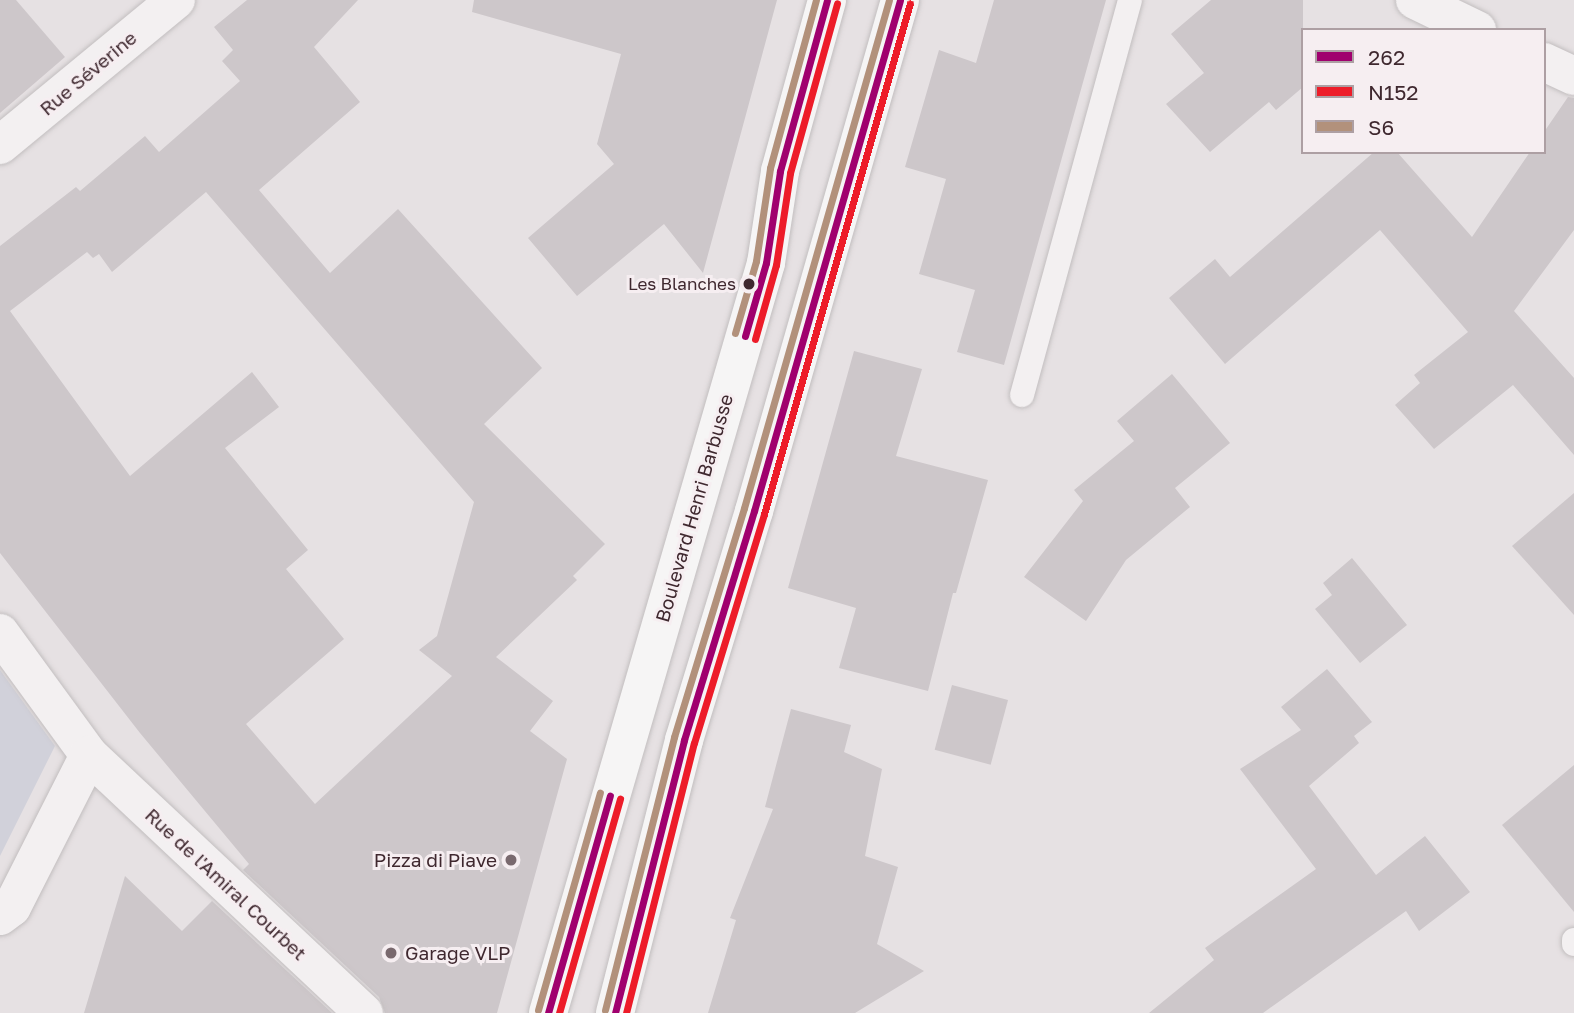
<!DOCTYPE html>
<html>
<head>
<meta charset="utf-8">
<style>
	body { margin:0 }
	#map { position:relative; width:1574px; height:1013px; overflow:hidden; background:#e6e1e3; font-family:"Golos Text",sans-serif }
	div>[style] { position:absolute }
	.green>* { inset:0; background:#d1d1da }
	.building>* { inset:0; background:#cdc7ca; transform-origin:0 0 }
	.roads { filter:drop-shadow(0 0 2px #c2bebf) drop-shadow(0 0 2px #c2bebf) }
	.lane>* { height:24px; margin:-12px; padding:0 12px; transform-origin:12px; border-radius:12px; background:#f3f0f1 }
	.street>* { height:38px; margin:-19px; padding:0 19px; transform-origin:19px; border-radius:19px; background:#f3f0f1 }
	.primary>* { height:38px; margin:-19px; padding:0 19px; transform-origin:19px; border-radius:19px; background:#f6f5f5 }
	.bus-1>* { height:7px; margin:-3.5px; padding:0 3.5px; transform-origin:3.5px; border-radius:3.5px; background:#a0006e }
	.bus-2>* { height:7px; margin:-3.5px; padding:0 3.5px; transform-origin:3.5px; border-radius:3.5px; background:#ed1c29 }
	.bus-3>* { height:7px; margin:-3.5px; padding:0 3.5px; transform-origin:3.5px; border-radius:3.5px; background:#b2917b }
	.dots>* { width:19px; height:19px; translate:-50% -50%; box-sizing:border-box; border:4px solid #f6eef1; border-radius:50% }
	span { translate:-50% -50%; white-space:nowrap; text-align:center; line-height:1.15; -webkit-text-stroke:6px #f6eef1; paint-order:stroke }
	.bus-label { font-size:17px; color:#3f282f }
	.right { translate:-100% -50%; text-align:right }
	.street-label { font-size:19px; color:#3f282f }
	.poi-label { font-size:19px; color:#3f282f }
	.left { translate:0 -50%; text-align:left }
	.legend { position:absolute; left:1301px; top:28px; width:245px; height:126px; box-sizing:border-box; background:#f6eef1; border:2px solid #ad9fa3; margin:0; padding:9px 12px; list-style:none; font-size:21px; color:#3f282f }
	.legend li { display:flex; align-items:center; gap:14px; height:35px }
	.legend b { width:35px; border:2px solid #ad9fa3 }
</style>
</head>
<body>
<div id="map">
	<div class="green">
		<i style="clip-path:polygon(0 670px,55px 746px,0 856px)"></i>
	</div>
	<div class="building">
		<i style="clip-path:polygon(0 0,16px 0,65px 57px,0 113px)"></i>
		<i style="clip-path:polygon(evenodd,247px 0,358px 0,314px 47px,360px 102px,259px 190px,330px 273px,398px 209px,542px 368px,484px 424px,605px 544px,573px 576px,577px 580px,496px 657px,553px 701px,530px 731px,567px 759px,497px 1013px,385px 1013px,379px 997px,243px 870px,249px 864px,140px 733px,0 553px,0 246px,76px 187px,80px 191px,145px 136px,159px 152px,240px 81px,222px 61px,233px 50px,214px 27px,247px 0,206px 192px,474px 502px,437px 636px,419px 650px,452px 676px,315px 804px,246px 724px,344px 639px,286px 569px,308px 550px,225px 448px,279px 407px,252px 372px,130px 476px,10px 311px,87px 252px,93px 258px,99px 254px,112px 272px,206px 192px)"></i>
		<i style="clip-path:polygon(474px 0,777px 0,703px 273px,664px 224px,577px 296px,528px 238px,614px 164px,597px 144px,621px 54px,472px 12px)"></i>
		<i style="clip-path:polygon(994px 0,1106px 0,1004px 365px,957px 352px,975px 290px,919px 274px,946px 179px,905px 167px,939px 50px,976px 63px)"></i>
		<i style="clip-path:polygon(1211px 0,1303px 0,1303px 87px,1276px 110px,1269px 102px,1210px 152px,1166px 104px,1204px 73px,1171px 34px)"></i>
		<i style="clip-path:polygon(1568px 97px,1574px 98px,1574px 230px,1514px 311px,1574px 378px,1574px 455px,1513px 385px,1434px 449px,1395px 405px,1420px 383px,1414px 375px,1468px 332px,1380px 230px,1225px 364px,1169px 298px,1215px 259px,1230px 277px,1374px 152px,1397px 152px,1472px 237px,1530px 152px,1544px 152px,1544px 132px)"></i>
		<i style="clip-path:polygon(854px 351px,922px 369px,896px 456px,988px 480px,956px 593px,953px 593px,928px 691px,839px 668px,856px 608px,788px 588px)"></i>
		<i style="clip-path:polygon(1172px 374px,1230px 443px,1175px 488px,1190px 507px,1126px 560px,1086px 621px,1024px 577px,1083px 501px,1074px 490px,1134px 441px,1117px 421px)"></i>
		<i style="clip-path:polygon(1574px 493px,1574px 615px,1512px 546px)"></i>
		<i style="clip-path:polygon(1352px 558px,1407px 625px,1360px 663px,1315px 609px,1332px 595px,1323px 583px)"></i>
		<i style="clip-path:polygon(1327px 669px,1372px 722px,1354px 736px,1359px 743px,1309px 786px,1376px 875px,1425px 836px,1470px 892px,1419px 931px,1406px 911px,1263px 1013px,1149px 1013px,1214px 960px,1205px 948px,1316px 869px,1240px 769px,1301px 730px,1281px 707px)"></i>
		<i style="left:952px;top:685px;width:58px;height:67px;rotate:15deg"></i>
		<i style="clip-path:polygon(791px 709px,851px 725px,844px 752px,882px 769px,865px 856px,898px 867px,877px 944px,924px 971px,855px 1013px,708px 1013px,736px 920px,730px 918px,773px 809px,765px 807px)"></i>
		<i style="clip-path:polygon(1574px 765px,1574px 912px,1502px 825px)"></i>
		<i style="clip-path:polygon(125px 876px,182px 931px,212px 901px,332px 1013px,84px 1013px)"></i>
	</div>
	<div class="roads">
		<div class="lane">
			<i style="left:1022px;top:395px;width:409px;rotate:-74.7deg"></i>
			<i style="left:1574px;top:940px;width:4px;rotate:90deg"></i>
		</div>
		<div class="street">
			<i style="left:1415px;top:0;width:69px;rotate:25.8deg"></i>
			<i style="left:1544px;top:62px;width:33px;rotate:25deg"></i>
			<i style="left:0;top:145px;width:228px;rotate:-39.5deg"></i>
			<i style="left:0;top:633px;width:151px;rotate:53.9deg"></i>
			<i style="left:89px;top:755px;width:377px;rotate:43.2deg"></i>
			<i style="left:0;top:916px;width:15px;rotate:-37deg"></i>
			<i style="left:12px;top:907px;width:170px;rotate:-63.1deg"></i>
		</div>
		<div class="primary">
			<i style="left:548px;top:1013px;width:781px;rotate:-73.79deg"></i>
			<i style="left:766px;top:263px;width:93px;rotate:-81.3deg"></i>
			<i style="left:780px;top:171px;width:177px;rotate:-74.6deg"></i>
			<i style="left:615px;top:1013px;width:282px;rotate:-75.8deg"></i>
			<i style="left:684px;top:740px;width:239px;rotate:-73deg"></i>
			<i style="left:754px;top:511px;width:531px;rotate:-74.05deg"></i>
		</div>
	</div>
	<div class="bus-1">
		<i style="left:745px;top:336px;width:76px;rotate:-74deg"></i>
		<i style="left:766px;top:263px;width:93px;rotate:-81.3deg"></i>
		<i style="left:780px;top:171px;width:177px;rotate:-74.6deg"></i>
		<i style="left:548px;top:1013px;width:226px;rotate:-74.1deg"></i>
		<i style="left:615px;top:1013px;width:282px;rotate:-75.8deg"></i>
		<i style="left:684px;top:740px;width:239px;rotate:-73deg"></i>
		<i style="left:754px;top:511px;width:531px;rotate:-74.05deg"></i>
	</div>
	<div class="bus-2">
		<i style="left:755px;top:339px;width:77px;rotate:-74.2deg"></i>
		<i style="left:776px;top:265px;width:93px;rotate:-81.3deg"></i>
		<i style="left:790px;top:173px;width:176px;rotate:-74.5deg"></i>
		<i style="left:559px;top:1013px;width:223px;rotate:-74.1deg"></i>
		<i style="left:626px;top:1013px;width:278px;rotate:-75.9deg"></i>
		<i style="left:694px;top:743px;width:239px;rotate:-73deg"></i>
		<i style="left:764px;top:514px;width:531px;rotate:-74.05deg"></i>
	</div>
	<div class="bus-3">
		<i style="left:735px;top:333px;width:75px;rotate:-73.7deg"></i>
		<i style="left:756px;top:261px;width:94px;rotate:-81.4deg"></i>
		<i style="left:770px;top:168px;width:174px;rotate:-74.7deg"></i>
		<i style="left:538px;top:1010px;width:226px;rotate:-74.1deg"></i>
		<i style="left:605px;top:1010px;width:282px;rotate:-75.8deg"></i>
		<i style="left:674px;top:737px;width:239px;rotate:-73deg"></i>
		<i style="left:744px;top:508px;width:528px;rotate:-74.07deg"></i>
	</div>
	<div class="dots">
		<i style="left:749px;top:284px;background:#3f282f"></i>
		<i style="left:511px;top:860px;background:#79696e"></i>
		<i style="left:391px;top:953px;background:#79696e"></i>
	</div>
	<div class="bus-label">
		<span class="right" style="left:736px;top:284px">Les Blanches</span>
	</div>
	<div class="street-label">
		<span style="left:88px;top:73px;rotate:-40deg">Rue Séverine</span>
		<span style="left:694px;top:508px;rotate:-74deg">Boulevard Henri Barbusse</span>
		<span style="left:226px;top:884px;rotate:43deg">Rue de l'Amiral Courbet</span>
	</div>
	<div class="poi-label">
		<span class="right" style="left:497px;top:860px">Pizza di Piave</span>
		<span class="left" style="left:405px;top:953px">Garage VLP</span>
	</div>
	<ul class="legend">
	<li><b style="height:9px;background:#a0006e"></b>262</li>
	<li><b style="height:9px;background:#ed1c29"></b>N152</li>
	<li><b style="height:9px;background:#b2917b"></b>S6</li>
	</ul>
</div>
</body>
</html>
